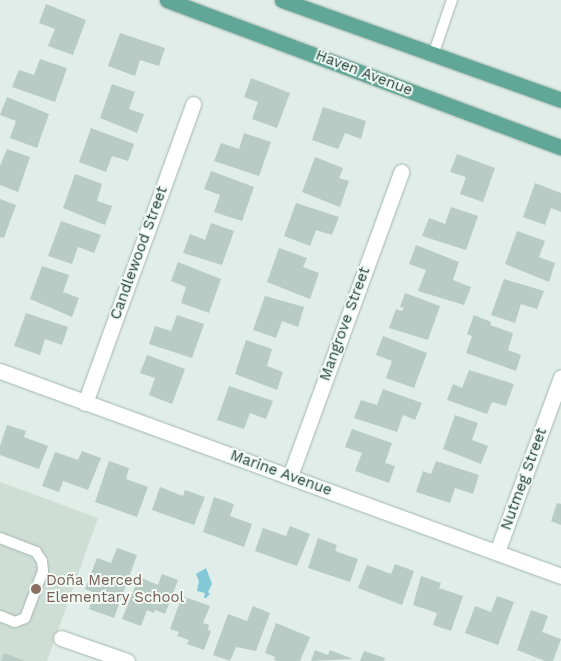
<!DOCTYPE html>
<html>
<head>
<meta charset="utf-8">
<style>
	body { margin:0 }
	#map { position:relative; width:561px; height:661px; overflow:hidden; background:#e0ede8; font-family:"Work Sans",sans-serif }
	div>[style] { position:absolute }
	.built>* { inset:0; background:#cfddd7 }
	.water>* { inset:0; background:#83c8d7 }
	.building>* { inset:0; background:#b8cbc4 }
	.roads { filter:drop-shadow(0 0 1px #a2b5af) drop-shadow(0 0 1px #a2b5af) }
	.service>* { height:10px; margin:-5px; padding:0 5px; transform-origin:5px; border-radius:5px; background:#fff }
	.minor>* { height:15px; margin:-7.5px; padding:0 7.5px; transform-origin:7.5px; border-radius:7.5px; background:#fff }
	.primary>* { height:15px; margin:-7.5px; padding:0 7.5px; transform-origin:7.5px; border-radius:7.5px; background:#61a797 }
	.dots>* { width:14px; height:14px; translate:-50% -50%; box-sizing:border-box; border:2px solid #f1f9f5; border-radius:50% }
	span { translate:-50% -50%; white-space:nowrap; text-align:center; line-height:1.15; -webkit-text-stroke:4px #f1f9f5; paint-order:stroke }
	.street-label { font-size:15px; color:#1f3f37 }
	.education-label { font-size:15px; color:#785e54 }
	.left { translate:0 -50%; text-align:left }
</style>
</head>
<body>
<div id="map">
	<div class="built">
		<i style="clip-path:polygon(0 482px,98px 518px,47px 661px,0 661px)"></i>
	</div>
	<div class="water">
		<i style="clip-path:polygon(206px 568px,212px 584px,208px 592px,210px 594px,206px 598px,204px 598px,205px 593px,197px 591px,199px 581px,196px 574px)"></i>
	</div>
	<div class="building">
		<i style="clip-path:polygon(46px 4px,86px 20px,73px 55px,48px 46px,55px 29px,39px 23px)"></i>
		<i style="clip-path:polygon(120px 33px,165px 48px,159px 66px,140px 60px,135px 76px,108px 66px)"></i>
		<i style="clip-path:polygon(40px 59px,67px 68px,55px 102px,12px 87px,19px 70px,34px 75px)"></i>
		<i style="clip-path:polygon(251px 78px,290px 93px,277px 128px,252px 119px,258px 102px,244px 97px)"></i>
		<i style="clip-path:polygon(112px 84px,135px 92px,129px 109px,144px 114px,137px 133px,100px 118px)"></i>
		<i style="clip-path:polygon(7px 97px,49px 114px,37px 148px,10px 138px,16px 121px,0 115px)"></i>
		<i style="clip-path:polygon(323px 107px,366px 121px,361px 139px,345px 133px,338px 149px,312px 140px)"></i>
		<i style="clip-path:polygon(91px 128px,134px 144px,128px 161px,112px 156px,106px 172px,79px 162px)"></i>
		<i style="clip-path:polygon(244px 133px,271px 142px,259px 176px,214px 161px,221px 143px,239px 149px)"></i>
		<i style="clip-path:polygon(7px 149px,30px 157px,18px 192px,0 185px,0 166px)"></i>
		<i style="clip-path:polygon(457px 154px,495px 168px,483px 202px,460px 194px,466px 177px,450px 172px)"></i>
		<i style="clip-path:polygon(315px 157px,343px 168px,339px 178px,349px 181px,340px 207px,302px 192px)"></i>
		<i style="clip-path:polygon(211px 171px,254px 187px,242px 221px,214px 212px,220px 195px,204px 189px)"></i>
		<i style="clip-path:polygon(75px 174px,102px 184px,97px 201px,112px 206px,105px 225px,63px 208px)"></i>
		<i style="clip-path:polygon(535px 183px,561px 193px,561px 212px,551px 208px,545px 225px,523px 217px)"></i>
		<i style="clip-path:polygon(0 199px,16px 205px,4px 238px,0 237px)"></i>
		<i style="clip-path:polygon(296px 203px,339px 217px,332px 235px,316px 230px,310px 246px,284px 236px)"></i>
		<i style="clip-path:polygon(451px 207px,478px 216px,466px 250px,422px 236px,429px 218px,445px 224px)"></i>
		<i style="clip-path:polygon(61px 221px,101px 235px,94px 253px,78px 247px,72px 264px,48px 256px)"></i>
		<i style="clip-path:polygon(211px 223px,234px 231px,222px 265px,183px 253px,190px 234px,205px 240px)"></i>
		<i style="clip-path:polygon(517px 231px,545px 241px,539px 257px,555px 263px,549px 282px,505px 264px)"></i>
		<i style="clip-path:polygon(416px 245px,459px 262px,453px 280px,471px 287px,464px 305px,418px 291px,426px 270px,409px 264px)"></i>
		<i style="clip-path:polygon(279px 248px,307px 258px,303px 267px,319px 273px,310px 299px,267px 282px)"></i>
		<i style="clip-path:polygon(178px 262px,221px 279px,209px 313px,181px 303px,186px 287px,171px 281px)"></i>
		<i style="clip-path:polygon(42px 266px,69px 275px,63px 292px,79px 298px,72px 317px,30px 299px)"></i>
		<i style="clip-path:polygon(504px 279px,544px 291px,537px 309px,521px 304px,515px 323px,491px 315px)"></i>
		<i style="clip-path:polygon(405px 293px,440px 306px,428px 340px,389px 328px,396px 309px,402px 311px,404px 308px,400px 307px)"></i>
		<i style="clip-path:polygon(265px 296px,304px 307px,298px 327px,282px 321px,276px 338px,253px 330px)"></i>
		<i style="clip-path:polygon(26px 313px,68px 327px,62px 345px,45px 339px,40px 355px,14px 346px)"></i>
		<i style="clip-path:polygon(177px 315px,204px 324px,192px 358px,149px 344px,155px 326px,171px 331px)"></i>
		<i style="clip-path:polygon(474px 315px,491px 322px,490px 325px,513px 333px,508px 350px,521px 355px,516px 371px,466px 353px,472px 336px,467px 334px)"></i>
		<i style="clip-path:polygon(383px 336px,427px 353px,414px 388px,386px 378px,392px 361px,376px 355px)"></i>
		<i style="clip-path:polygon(246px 340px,272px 349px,267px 366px,283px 372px,277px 390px,235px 374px)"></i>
		<i style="clip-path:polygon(147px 355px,185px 369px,172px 404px,149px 395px,155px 378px,140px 373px)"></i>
		<i style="clip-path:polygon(469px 370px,514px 384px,506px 406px,492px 402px,487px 414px,447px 400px,453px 384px,462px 388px)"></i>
		<i style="clip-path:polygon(229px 386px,273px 401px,266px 419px,250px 413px,244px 429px,217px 420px)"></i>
		<i style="clip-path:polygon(383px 389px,422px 403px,415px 420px,403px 415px,397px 432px,354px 418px,361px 400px,377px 405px)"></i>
		<i style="clip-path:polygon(455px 415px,478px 423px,472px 440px,488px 446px,481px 464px,443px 449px)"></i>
		<i style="clip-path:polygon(7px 425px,26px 431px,24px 437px,48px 446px,39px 469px,0 455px,0 446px)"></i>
		<i style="clip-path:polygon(352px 429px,392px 443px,385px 463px,395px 466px,389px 483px,355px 471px,362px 453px,345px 447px)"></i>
		<i style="clip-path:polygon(82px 451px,101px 458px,88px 490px,63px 481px,59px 492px,42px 486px,55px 452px,78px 460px)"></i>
		<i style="clip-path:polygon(109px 461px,129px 468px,126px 479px,148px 487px,137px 517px,95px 502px)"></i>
		<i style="clip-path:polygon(436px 461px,479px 475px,473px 494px,455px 488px,450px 503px,416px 492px,423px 471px,431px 474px)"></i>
		<i style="clip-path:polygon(160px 487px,183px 496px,185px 490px,205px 497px,194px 525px,152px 510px)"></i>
		<i style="clip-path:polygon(214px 497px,234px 504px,230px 516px,252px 524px,244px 547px,203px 532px)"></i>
		<i style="clip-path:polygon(557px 503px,561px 504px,561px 525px,551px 521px)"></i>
		<i style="clip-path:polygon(290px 526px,310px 534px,297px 566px,255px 551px,263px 528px,286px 536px)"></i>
		<i style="clip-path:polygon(318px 538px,337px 545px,335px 551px,358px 559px,350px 582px,308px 568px)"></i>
		<i style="clip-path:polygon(117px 548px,137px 555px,114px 618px,89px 609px,95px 593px,85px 589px,97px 558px,111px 563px)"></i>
		<i style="clip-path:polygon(395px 564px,414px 571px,402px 605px,358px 588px,367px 565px,391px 574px)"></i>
		<i style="clip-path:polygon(162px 574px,178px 580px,165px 614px,155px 610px,154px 613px,147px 610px,141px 626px,122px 619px,139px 577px,158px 585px)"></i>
		<i style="clip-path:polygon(421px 576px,441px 583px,439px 588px,463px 596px,451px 631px,433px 625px,437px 613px,413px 605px)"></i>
		<i style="clip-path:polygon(182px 596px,210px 606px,203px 623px,209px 625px,208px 630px,211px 631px,204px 650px,187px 644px,189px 640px,177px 636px,179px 632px,170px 629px)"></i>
		<i style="clip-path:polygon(497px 596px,514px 602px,498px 645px,465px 633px,475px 606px,491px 612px)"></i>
		<i style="clip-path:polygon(253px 606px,270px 613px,256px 651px,236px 647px,230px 661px,213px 655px,228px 614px,247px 621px)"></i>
		<i style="clip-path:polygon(531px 610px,548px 616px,542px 632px,561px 639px,553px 661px,545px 661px,517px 650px)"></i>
		<i style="clip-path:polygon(276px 623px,310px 637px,300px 661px,278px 661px,274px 660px,275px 657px,265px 653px)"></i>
		<i style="clip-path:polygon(315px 650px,328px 655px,330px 650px,353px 659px,311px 661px)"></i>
		<i style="clip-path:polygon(364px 651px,385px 658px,384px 661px,360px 661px)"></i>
		<i style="clip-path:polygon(4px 653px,25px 661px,1px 661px)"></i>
	</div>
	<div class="roads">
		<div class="service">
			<i style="left:433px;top:55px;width:58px;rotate:-70.9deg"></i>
			<i style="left:0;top:538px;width:39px;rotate:21deg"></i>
			<i style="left:36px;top:552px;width:11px;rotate:56deg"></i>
			<i style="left:42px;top:561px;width:10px;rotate:84deg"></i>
			<i style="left:43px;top:571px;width:50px;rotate:111deg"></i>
			<i style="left:25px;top:618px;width:11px;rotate:158deg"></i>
			<i style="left:15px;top:622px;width:16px;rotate:-158deg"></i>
		</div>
		<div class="minor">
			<i style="left:0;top:371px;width:597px;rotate:20.07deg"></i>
			<i style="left:85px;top:403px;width:318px;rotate:-70.1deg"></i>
			<i style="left:290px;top:476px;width:324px;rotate:-69.9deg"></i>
			<i style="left:497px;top:552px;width:186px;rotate:-69.9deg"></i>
			<i style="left:61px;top:638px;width:70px;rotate:19.2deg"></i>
		</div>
		<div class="primary">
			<i style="left:167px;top:0;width:421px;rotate:20.5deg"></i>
			<i style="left:282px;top:0;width:296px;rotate:19.7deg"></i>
		</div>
	</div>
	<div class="dots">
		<i style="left:36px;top:589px;background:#8d6e63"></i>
	</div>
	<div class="street-label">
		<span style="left:364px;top:73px;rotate:21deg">Haven Avenue</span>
		<span style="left:139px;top:253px;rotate:-70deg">Candlewood Street</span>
		<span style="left:345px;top:324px;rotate:-70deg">Mangrove Street</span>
		<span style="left:281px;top:473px;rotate:20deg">Marine Avenue</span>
		<span style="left:524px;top:479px;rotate:-70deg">Nutmeg Street</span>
	</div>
	<div class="education-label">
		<span class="left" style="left:46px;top:589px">Doña Merced<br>Elementary School</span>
	</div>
</div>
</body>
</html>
